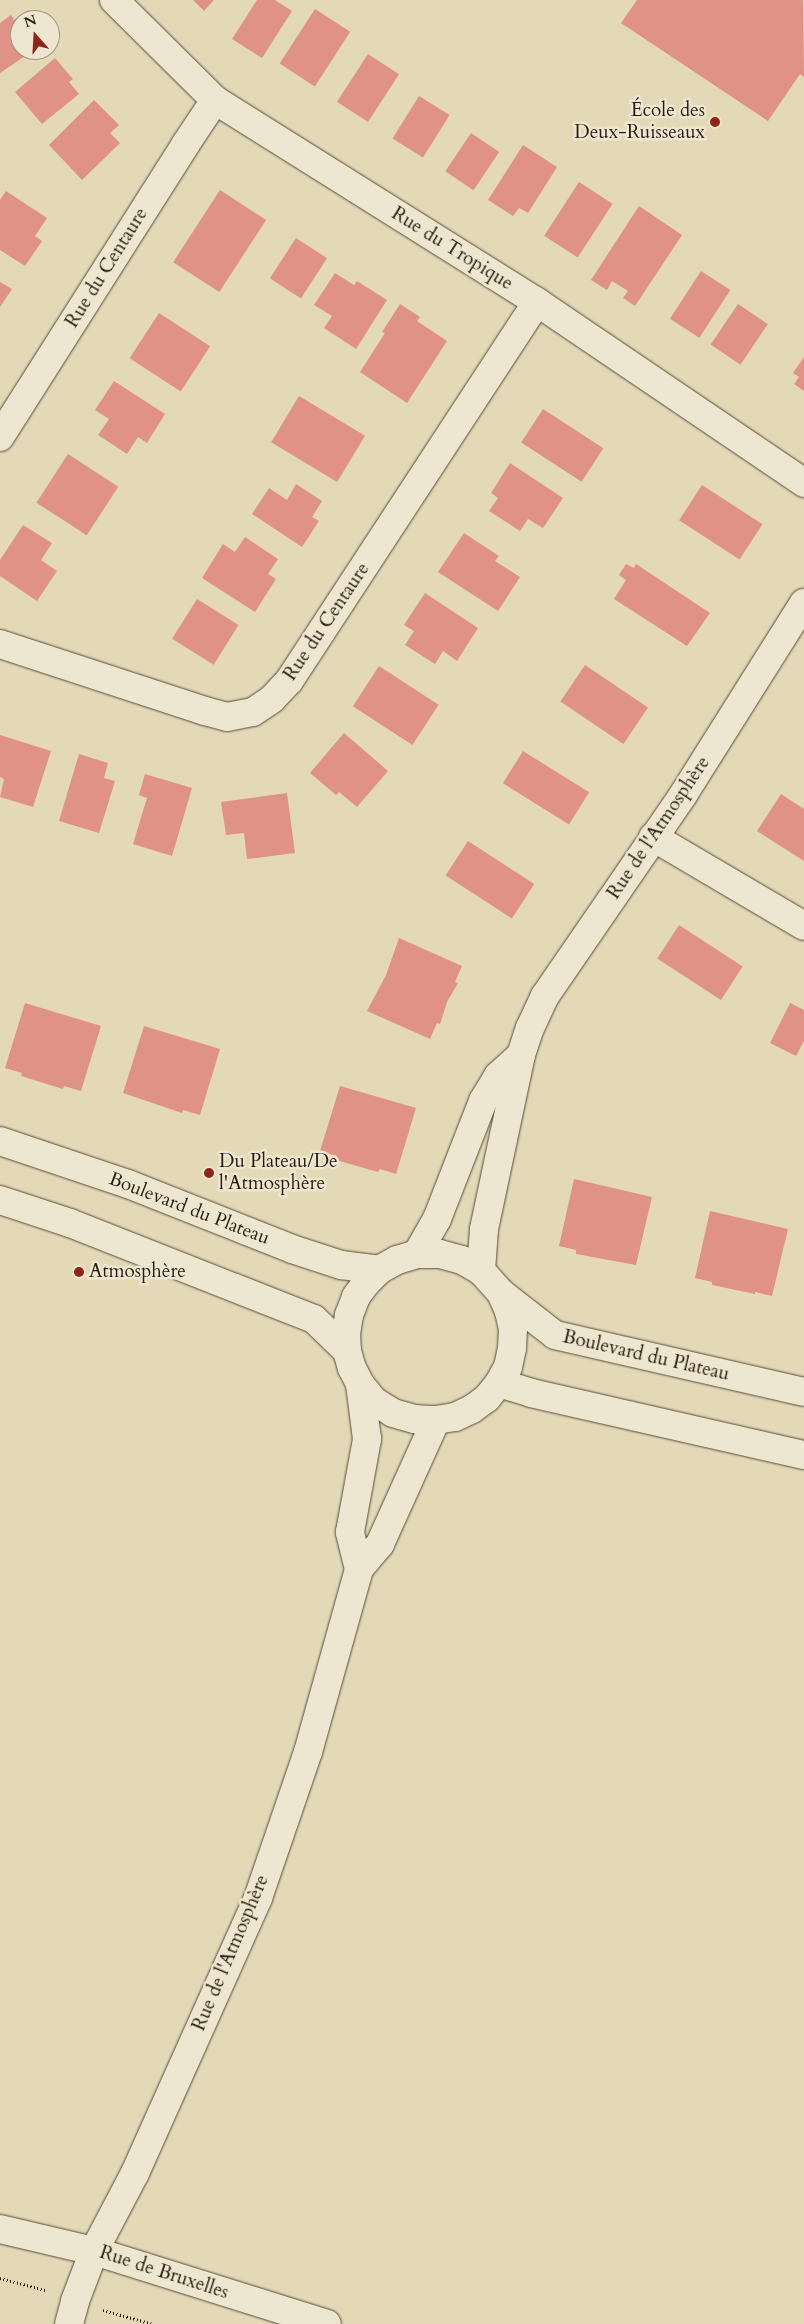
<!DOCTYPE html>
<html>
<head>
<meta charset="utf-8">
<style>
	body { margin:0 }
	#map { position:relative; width:804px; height:2324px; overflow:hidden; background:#e3d9b7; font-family:Cardo,serif }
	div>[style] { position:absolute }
	.building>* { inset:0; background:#df9285; transform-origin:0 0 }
	.path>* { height:3px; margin-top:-1.5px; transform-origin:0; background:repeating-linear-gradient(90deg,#2b1a0e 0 1px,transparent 0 3.5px) }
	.roads { filter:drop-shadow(0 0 1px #594a38) drop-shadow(0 0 1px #594a38) }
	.street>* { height:28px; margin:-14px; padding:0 14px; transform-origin:14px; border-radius:14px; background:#ede6d0 }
	.secondary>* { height:28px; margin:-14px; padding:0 14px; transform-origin:14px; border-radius:14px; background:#ede6d0 }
	.dots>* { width:14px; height:14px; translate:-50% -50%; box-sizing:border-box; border:2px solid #ede6d0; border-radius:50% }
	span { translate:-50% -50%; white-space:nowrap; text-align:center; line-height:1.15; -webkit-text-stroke:5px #ede6d0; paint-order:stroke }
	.poi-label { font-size:19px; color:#2b1a0e }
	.right { translate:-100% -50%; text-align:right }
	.left { translate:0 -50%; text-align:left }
	.street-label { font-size:19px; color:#2b1a0e }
	.north { position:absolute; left:10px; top:10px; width:50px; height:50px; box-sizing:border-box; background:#ede6d0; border:1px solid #9f9482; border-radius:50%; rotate:341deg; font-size:14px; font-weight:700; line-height:20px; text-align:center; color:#2b1a0e }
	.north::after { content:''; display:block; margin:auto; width:18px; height:22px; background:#8f2418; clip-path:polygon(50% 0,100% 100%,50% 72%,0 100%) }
</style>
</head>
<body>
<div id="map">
	<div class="building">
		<i style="clip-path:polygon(193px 0,214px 0,204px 11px)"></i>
		<i style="clip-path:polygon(257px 0,275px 0,292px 11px,262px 58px,232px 39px)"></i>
		<i style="clip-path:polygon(637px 0,803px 0,804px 77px,800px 74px,768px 121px,621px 23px)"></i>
		<i style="left:315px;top:9px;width:42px;height:65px;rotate:33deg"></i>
		<i style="clip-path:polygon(28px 10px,34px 20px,20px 20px,20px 50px,34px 50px,0 73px,0 23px,11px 15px,14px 20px)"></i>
		<i style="left:368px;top:54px;width:37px;height:57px;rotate:33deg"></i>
		<i style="clip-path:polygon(55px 58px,73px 79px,69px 82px,79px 94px,42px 124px,15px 92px)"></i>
		<i style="left:419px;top:96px;width:36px;height:50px;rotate:32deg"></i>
		<i style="clip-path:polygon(94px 100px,119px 125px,110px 133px,120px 143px,82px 180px,49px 145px)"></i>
		<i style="left:471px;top:133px;width:34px;height:46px;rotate:34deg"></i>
		<i style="clip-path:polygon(523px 145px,557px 167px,528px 213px,519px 208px,513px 216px,488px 200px)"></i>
		<i style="left:579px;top:182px;width:40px;height:64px;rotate:33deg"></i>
		<i style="left:220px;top:190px;width:55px;height:86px;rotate:33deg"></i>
		<i style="clip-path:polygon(6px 191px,47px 218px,35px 236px,42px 241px,25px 266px,0 250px,0 200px)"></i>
		<i style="clip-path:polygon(639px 206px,682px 235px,635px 306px,623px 298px,628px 291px,612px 281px,607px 290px,591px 280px)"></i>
		<i style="left:296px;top:238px;width:37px;height:48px;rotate:33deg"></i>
		<i style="left:701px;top:271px;width:35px;height:57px;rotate:33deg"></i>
		<i style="clip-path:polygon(335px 273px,354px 285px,357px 281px,387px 300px,356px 349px,324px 328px,332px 316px,314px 305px)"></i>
		<i style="clip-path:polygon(0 282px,12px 289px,0 307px)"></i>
		<i style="clip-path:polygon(400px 304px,420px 317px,417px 321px,447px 341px,407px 403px,360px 372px,385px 333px,382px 332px)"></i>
		<i style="left:738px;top:304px;width:36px;height:49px;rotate:34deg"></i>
		<i style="left:159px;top:313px;width:61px;height:54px;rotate:33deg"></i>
		<i style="clip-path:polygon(804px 357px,804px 391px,794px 384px,799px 377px,793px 373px)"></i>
		<i style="clip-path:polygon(114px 381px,165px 414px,147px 443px,138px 437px,127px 454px,98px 435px,109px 419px,95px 410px)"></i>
		<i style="left:299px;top:396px;width:77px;height:54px;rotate:31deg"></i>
		<i style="left:543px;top:409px;width:72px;height:40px;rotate:33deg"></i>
		<i style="left:68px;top:454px;width:60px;height:58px;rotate:33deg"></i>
		<i style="clip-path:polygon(510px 463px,563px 498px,543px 528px,528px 519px,520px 531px,489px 511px,498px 498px,491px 493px)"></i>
		<i style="clip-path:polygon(296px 484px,322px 501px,312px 517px,319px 521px,302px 547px,252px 514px,269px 488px,287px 500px)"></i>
		<i style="left:702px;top:485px;width:72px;height:42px;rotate:33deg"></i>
		<i style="clip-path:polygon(23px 525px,52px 543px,41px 560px,57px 571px,37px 601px,0 576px,0 560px)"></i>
		<i style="clip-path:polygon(464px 533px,499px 556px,495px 561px,520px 577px,498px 611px,438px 572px)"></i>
		<i style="clip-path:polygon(245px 537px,278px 559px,268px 574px,276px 579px,255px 612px,202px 578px,223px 544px,235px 552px)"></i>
		<i style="clip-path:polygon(626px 564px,634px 568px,636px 564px,710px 613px,687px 646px,614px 599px,626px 580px,619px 575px)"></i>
		<i style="clip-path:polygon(425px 593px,478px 628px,457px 661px,443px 651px,435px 664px,405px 645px,414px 631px,404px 625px)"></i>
		<i style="left:197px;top:599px;width:49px;height:47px;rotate:32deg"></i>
		<i style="left:585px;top:665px;width:76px;height:44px;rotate:34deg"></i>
		<i style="left:379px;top:666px;width:71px;height:48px;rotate:33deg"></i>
		<i style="clip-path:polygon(344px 733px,388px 771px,357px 807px,339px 792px,336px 795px,310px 773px)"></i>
		<i style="clip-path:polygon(0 735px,51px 751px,33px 807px,0 797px,4px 779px,0 777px)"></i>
		<i style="left:523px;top:751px;width:78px;height:38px;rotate:32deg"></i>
		<i style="clip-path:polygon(79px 754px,108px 763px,104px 778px,115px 781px,99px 833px,59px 821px)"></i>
		<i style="clip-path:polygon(145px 774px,192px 788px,172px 856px,133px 844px,147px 798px,139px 795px)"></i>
		<i style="clip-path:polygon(287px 793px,295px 853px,247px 859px,244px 833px,226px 835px,221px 802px)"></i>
		<i style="clip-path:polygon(781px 794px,804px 809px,804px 861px,757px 831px)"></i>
		<i style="left:468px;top:841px;width:79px;height:41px;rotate:33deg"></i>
		<i style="left:679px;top:925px;width:76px;height:40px;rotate:33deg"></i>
		<i style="clip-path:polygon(399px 938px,462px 966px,455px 982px,458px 983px,447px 1002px,440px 1024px,437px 1023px,430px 1039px,367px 1011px,386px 975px)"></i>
		<i style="clip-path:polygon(25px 1003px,101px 1026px,81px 1091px,64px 1086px,63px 1089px,21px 1076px,22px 1073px,5px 1068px)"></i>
		<i style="clip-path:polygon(790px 1003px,804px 1010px,804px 1041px,796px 1056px,770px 1043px)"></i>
		<i style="clip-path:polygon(144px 1026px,220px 1049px,200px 1115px,183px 1110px,182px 1113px,123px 1093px)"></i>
		<i style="clip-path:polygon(340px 1086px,416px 1108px,396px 1174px,380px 1169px,378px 1172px,336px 1160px,337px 1156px,320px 1151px)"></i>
		<i style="clip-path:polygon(574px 1179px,652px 1197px,636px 1265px,576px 1254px,576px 1250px,559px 1246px)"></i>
		<i style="clip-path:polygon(710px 1211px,788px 1229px,772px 1296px,755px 1292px,755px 1294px,712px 1285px,712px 1282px,695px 1278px)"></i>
	</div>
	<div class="path">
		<i style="left:0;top:2278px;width:47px;rotate:14.9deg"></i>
		<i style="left:103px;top:2310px;width:52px;rotate:15.6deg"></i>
	</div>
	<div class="roads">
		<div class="street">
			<i style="left:114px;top:0;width:142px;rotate:44.7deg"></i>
			<i style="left:215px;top:100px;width:380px;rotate:32.1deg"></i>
			<i style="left:537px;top:302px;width:323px;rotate:34.1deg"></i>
			<i style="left:0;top:437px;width:346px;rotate:-57.6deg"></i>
			<i style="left:185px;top:145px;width:54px;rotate:-56.3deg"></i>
			<i style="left:0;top:644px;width:216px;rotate:18.1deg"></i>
			<i style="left:205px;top:711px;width:23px;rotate:15deg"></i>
			<i style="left:227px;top:717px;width:26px;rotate:-11deg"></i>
			<i style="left:253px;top:712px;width:23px;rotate:-34deg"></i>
			<i style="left:272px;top:699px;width:25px;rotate:-47deg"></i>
			<i style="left:289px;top:681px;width:453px;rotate:-56.8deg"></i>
			<i style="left:653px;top:837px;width:175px;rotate:30.5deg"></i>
			<i style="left:359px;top:1569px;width:38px;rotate:-104deg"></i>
			<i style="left:350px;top:1532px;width:95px;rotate:-79.6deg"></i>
			<i style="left:367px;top:1439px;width:55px;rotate:-97.3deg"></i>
			<i style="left:0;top:2229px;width:97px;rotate:13.2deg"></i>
			<i style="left:94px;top:2251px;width:244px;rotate:17.4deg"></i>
			<i style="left:69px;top:2324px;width:24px;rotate:-75deg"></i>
			<i style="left:75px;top:2301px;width:53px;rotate:-69.2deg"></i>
			<i style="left:94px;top:2251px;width:88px;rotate:-62.3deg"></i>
			<i style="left:135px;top:2173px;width:301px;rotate:-65.9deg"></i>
			<i style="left:258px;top:1898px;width:154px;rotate:-71.1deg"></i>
			<i style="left:308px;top:1752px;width:190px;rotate:-74.4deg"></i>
			<i style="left:359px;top:1569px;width:33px;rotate:-50deg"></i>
			<i style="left:380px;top:1544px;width:136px;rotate:-65.7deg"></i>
		</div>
		<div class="secondary">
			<i style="left:0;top:1141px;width:135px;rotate:18.6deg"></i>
			<i style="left:128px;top:1184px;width:176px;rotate:21.6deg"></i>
			<i style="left:292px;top:1249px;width:52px;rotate:18.1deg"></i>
			<i style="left:341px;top:1265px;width:38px;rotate:7deg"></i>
			<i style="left:0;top:1200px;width:74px;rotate:18.2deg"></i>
			<i style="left:70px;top:1223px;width:262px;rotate:21.5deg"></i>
			<i style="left:314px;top:1319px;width:46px;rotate:44.1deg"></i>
			<i style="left:347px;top:1351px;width:18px;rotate:74deg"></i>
			<i style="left:352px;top:1368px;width:18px;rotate:63deg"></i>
			<i style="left:360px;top:1384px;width:22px;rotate:51deg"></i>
			<i style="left:374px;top:1401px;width:22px;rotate:32deg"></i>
			<i style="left:393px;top:1413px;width:22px;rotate:16deg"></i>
			<i style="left:414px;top:1419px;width:22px;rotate:3deg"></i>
			<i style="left:436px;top:1420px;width:19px;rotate:-9deg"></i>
			<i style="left:455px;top:1417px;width:19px;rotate:-25deg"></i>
			<i style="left:472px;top:1409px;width:19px;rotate:-36deg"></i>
			<i style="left:487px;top:1398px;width:19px;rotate:-51deg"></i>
			<i style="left:499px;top:1383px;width:18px;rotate:-61deg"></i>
			<i style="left:508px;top:1367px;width:19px;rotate:-78deg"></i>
			<i style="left:512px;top:1348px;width:19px;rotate:-87deg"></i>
			<i style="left:513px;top:1329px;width:18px;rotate:-103deg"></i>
			<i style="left:509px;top:1311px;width:20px;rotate:-114deg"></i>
			<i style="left:501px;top:1293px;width:30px;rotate:-132deg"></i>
			<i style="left:481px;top:1271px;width:22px;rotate:-150deg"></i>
			<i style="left:462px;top:1260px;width:23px;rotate:-165deg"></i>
			<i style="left:440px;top:1254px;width:23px;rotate:180deg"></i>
			<i style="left:417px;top:1254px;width:21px;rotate:163deg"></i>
			<i style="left:397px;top:1260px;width:21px;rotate:151deg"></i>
			<i style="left:379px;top:1270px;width:18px;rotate:135deg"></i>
			<i style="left:366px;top:1283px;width:17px;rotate:126deg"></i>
			<i style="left:356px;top:1297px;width:19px;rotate:111deg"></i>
			<i style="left:349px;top:1315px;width:18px;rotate:99deg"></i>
			<i style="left:346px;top:1333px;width:18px;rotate:87deg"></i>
			<i style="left:417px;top:1254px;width:40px;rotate:-60.3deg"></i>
			<i style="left:437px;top:1219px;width:127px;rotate:-68.7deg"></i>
			<i style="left:483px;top:1101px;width:29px;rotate:-59deg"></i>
			<i style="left:498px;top:1076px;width:31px;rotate:-42deg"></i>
			<i style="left:481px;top:1271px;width:42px;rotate:-85.9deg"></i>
			<i style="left:484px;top:1229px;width:178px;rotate:-78deg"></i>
			<i style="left:521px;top:1055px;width:28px;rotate:-72deg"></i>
			<i style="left:530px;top:1028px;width:35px;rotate:-65deg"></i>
			<i style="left:545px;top:996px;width:244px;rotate:-55.5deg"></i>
			<i style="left:683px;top:795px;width:227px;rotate:-57.8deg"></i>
			<i style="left:501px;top:1293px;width:68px;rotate:37.9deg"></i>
			<i style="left:555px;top:1335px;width:255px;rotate:12.9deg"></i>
			<i style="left:499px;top:1383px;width:34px;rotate:17deg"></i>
			<i style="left:531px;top:1393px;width:280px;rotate:12.8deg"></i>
		</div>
	</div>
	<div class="dots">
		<i style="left:715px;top:122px;background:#8f2418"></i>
		<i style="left:209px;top:1173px;background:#8f2418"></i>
		<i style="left:79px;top:1272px;background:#8f2418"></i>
	</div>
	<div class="poi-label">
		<span class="right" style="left:705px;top:122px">École des<br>Deux-Ruisseaux</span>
		<span class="left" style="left:219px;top:1173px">Du Plateau/De<br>l'Atmosphère</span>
		<span class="left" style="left:89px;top:1272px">Atmosphère</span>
	</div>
	<div class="street-label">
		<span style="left:452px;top:249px;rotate:32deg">Rue du Tropique</span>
		<span style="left:107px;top:268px;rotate:-58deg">Rue du Centaure</span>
		<span style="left:327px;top:622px;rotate:-56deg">Rue du Centaure</span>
		<span style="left:659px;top:828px;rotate:-56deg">Rue de l'Atmosphère</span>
		<span style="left:189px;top:1209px;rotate:21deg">Boulevard du Plateau</span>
		<span style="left:646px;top:1356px;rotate:13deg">Boulevard du Plateau</span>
		<span style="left:231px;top:1953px;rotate:-67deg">Rue de l'Atmosphère</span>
		<span style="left:164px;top:2273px;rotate:18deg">Rue de Bruxelles</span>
	</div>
	<div class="north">N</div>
</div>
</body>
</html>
